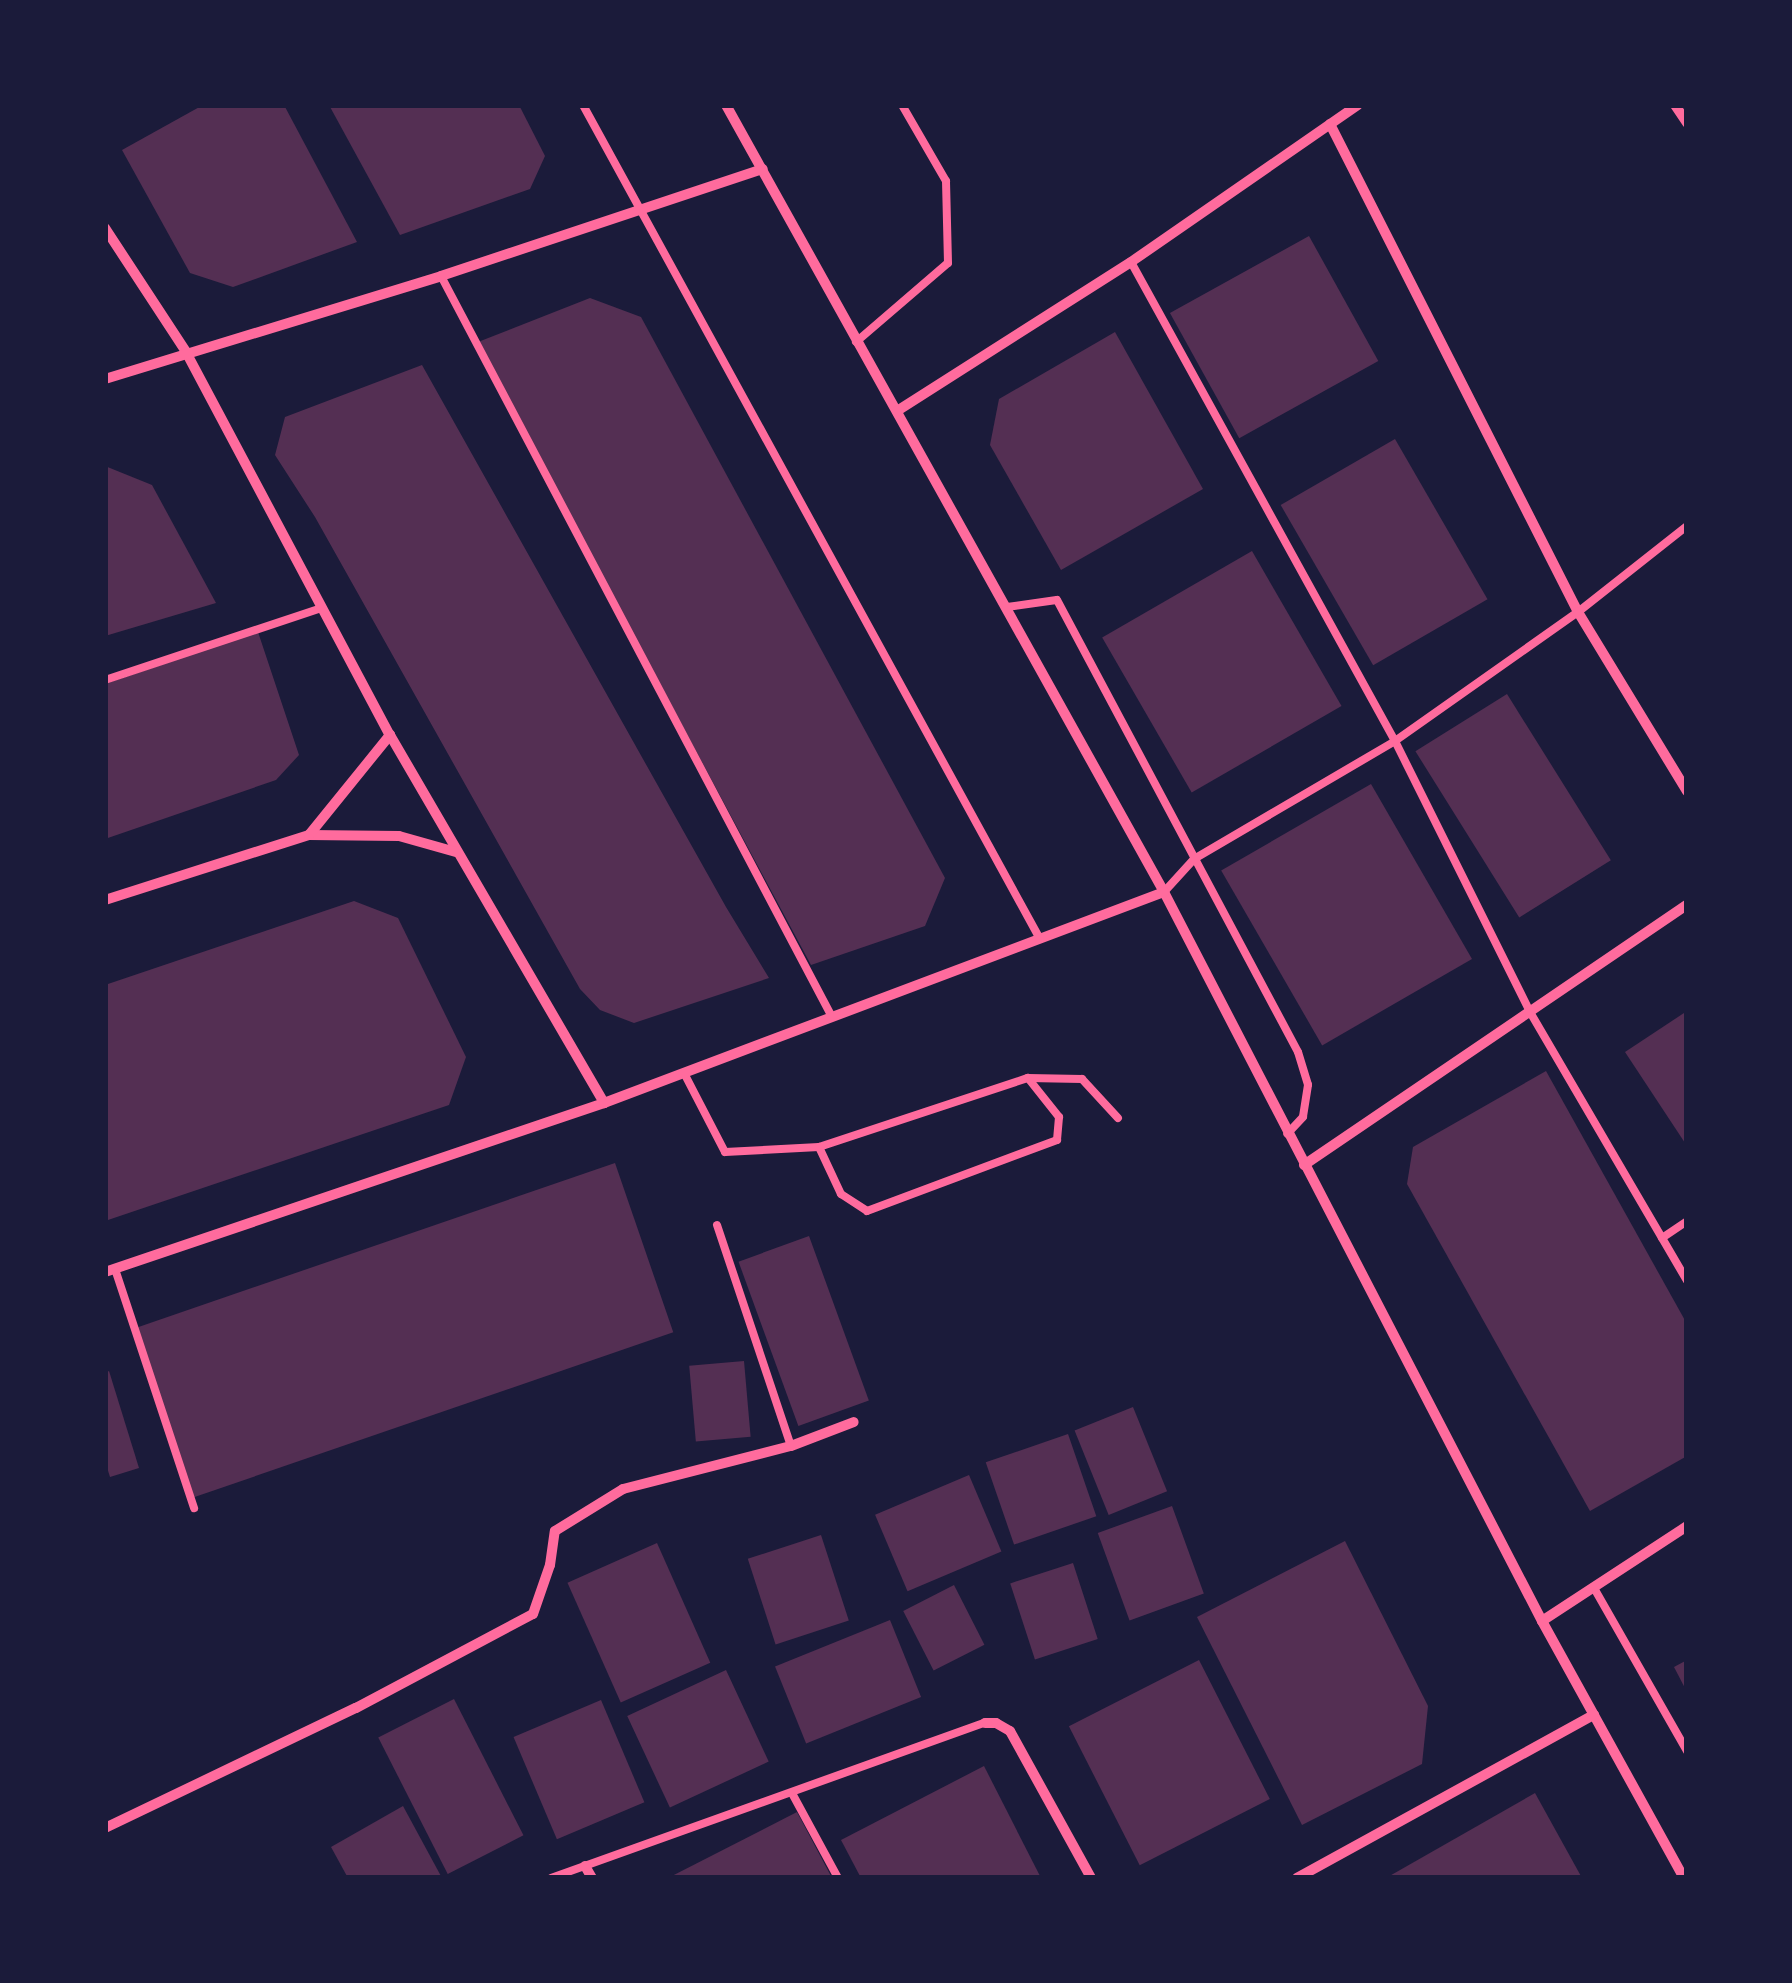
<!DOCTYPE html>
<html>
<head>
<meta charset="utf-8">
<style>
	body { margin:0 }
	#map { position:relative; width:1792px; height:1983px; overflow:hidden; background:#1b1b3a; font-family:Spectral,serif }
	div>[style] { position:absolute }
	.building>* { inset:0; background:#542f53; transform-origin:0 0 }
	.service>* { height:8px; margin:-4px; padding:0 4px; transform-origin:4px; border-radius:4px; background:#ff6b9d }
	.minor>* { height:10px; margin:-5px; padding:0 5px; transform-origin:5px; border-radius:5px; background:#ff6b9d }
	span { translate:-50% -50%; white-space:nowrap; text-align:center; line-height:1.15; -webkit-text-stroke:10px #1b1b3a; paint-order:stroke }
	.frame { position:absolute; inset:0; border:108px solid #1b1b3a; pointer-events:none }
</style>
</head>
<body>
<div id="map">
	<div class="building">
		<i style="clip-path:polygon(203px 105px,284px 105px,357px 242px,233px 287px,190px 273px,122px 150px)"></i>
		<i style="clip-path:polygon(329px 105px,519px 105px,545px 156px,530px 189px,400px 235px)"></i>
		<i style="left:1309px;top:236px;width:143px;height:159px;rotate:61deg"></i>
		<i style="clip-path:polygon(590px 298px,641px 317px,945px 878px,925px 926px,811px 965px,513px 410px,478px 342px)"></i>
		<i style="clip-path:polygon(1115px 332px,1203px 489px,1061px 570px,990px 445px,999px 399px)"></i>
		<i style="clip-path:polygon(422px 365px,726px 907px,769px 978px,634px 1023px,600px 1010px,580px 989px,315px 517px,275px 455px,285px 417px)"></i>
		<i style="left:1395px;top:439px;width:185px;height:132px;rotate:60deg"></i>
		<i style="clip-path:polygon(105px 466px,152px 485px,216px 603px,105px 636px)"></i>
		<i style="left:1252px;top:551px;width:179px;height:173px;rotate:60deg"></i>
		<i style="clip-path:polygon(258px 632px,299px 755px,276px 780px,105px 839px,105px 684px)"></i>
		<i style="left:1507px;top:694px;width:196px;height:108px;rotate:58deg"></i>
		<i style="left:1371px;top:784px;width:202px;height:173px;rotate:60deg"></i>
		<i style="clip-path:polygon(354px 901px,398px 918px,466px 1057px,449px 1105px,105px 1221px,105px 985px)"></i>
		<i style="clip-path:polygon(1687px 1011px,1687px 1146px,1625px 1052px)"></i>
		<i style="clip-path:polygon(1546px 1071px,1687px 1324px,1687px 1456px,1590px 1511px,1407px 1184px,1413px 1147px)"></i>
		<i style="left:615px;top:1163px;width:179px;height:507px;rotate:71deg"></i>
		<i style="left:809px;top:1236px;width:175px;height:75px;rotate:70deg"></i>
		<i style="left:744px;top:1361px;width:76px;height:55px;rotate:85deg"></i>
		<i style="clip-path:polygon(109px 1371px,139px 1468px,110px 1477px,105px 1461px,105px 1373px)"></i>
		<i style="left:1133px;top:1407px;width:91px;height:63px;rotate:68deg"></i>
		<i style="left:1068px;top:1434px;width:87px;height:87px;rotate:71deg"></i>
		<i style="left:969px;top:1475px;width:83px;height:102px;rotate:67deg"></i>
		<i style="left:1172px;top:1506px;width:93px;height:79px;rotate:70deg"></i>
		<i style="left:821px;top:1535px;width:90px;height:77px;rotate:72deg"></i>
		<i style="clip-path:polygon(1345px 1541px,1428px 1706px,1422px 1764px,1302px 1825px,1197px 1617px)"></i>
		<i style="left:657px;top:1543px;width:131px;height:98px;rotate:66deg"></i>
		<i style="left:1073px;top:1563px;width:80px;height:66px;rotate:72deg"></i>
		<i style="left:954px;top:1585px;width:67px;height:57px;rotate:63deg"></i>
		<i style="left:890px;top:1620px;width:83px;height:124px;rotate:68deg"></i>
		<i style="left:1199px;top:1660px;width:156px;height:146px;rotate:63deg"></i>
		<i style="clip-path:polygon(1687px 1660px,1687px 1692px,1674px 1667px)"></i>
		<i style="left:726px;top:1670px;width:101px;height:109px;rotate:65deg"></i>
		<i style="left:454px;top:1699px;width:153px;height:85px;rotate:63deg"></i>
		<i style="left:601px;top:1700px;width:111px;height:95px;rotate:67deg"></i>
		<i style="clip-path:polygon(984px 1766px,1041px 1878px,861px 1878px,841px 1840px)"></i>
		<i style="clip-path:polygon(1535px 1793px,1582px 1878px,1386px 1878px)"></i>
		<i style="clip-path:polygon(403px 1806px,442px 1878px,348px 1878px,331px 1847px)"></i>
		<i style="clip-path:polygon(797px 1812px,832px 1878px,668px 1878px)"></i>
	</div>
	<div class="service">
		<i style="left:583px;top:105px;width:951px;rotate:61.28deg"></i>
		<i style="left:1131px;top:262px;width:547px;rotate:61.14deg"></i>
		<i style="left:1395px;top:741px;width:303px;rotate:63.5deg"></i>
		<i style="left:1530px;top:1012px;width:311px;rotate:59.7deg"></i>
		<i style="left:441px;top:276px;width:838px;rotate:62.18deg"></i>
		<i style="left:856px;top:342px;width:121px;rotate:-40.7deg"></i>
		<i style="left:948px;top:263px;width:82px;rotate:-91.4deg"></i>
		<i style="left:946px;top:181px;width:88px;rotate:-120.1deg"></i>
		<i style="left:1007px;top:607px;width:50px;rotate:-8deg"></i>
		<i style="left:1057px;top:600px;width:512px;rotate:61.93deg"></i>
		<i style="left:1298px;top:1052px;width:34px;rotate:73deg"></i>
		<i style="left:1308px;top:1085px;width:32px;rotate:99deg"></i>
		<i style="left:1303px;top:1117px;width:23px;rotate:133deg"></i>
		<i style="left:105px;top:680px;width:229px;rotate:-18.4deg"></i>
		<i style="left:1164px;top:892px;width:45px;rotate:-47.7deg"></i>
		<i style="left:1194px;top:859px;width:233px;rotate:-30.4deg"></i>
		<i style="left:1395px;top:741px;width:224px;rotate:-35.2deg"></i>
		<i style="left:1578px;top:612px;width:139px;rotate:-38.3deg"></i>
		<i style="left:684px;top:1073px;width:89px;rotate:62.6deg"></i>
		<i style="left:725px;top:1152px;width:94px;rotate:-3deg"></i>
		<i style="left:819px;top:1147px;width:220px;rotate:-18.3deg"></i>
		<i style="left:1028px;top:1078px;width:54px;rotate:1.1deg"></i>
		<i style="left:1082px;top:1079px;width:53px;rotate:47.3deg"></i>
		<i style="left:819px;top:1147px;width:52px;rotate:64.9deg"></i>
		<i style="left:841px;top:1194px;width:31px;rotate:33deg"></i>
		<i style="left:867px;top:1211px;width:203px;rotate:-20.5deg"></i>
		<i style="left:1057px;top:1140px;width:23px;rotate:-85deg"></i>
		<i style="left:1059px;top:1117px;width:50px;rotate:-128.5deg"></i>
		<i style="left:717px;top:1225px;width:233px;rotate:71.5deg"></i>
		<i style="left:1662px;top:1238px;width:30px;rotate:-34deg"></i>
		<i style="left:115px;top:1269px;width:252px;rotate:71.7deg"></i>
		<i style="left:1594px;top:1588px;width:188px;rotate:60.3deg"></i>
		<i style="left:793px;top:1795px;width:94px;rotate:61.5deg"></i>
		<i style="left:551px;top:1878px;width:461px;rotate:-19.7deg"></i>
	</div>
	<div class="minor">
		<i style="left:726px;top:105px;width:901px;rotate:60.9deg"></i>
		<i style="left:1164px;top:892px;width:821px;rotate:62.59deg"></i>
		<i style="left:1542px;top:1621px;width:294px;rotate:61.1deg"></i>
		<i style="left:1675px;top:105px;width:22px;rotate:56deg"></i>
		<i style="left:1330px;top:124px;width:547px;rotate:63.06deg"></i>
		<i style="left:1578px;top:612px;width:210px;rotate:58.7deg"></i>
		<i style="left:105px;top:228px;width:148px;rotate:56.8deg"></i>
		<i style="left:186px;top:352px;width:434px;rotate:62deg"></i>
		<i style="left:390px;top:735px;width:426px;rotate:59.8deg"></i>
		<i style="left:105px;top:379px;width:351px;rotate:-17deg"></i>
		<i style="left:441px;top:276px;width:339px;rotate:-18.4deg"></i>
		<i style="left:897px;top:411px;width:277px;rotate:-32.5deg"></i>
		<i style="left:1131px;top:262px;width:276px;rotate:-34.7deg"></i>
		<i style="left:309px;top:835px;width:90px;rotate:0.6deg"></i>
		<i style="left:399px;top:836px;width:59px;rotate:15.7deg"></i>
		<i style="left:105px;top:900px;width:214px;rotate:-17.7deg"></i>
		<i style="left:309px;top:835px;width:129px;rotate:-51deg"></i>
		<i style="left:1304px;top:1165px;width:463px;rotate:-34.2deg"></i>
		<i style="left:105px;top:1272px;width:527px;rotate:-18.71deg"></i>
		<i style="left:604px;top:1103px;width:598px;rotate:-20.65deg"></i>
		<i style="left:1542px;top:1621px;width:173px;rotate:-33.2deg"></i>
		<i style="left:985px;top:1723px;width:11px"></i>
		<i style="left:996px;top:1723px;width:16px;rotate:30deg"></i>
		<i style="left:1010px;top:1731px;width:168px;rotate:61.1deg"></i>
		<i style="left:105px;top:1828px;width:278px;rotate:-25.6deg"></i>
		<i style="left:356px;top:1708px;width:200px;rotate:-28deg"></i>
		<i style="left:533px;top:1614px;width:52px;rotate:-70.9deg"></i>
		<i style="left:550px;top:1565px;width:34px;rotate:-82deg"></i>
		<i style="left:555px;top:1531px;width:80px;rotate:-31.7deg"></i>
		<i style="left:623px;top:1489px;width:173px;rotate:-14.4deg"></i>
		<i style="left:791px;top:1446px;width:67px;rotate:-20.9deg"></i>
		<i style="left:585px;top:1866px;width:14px;rotate:60deg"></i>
		<i style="left:1297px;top:1878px;width:339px;rotate:-28.8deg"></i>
	</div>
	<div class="frame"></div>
</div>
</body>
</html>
